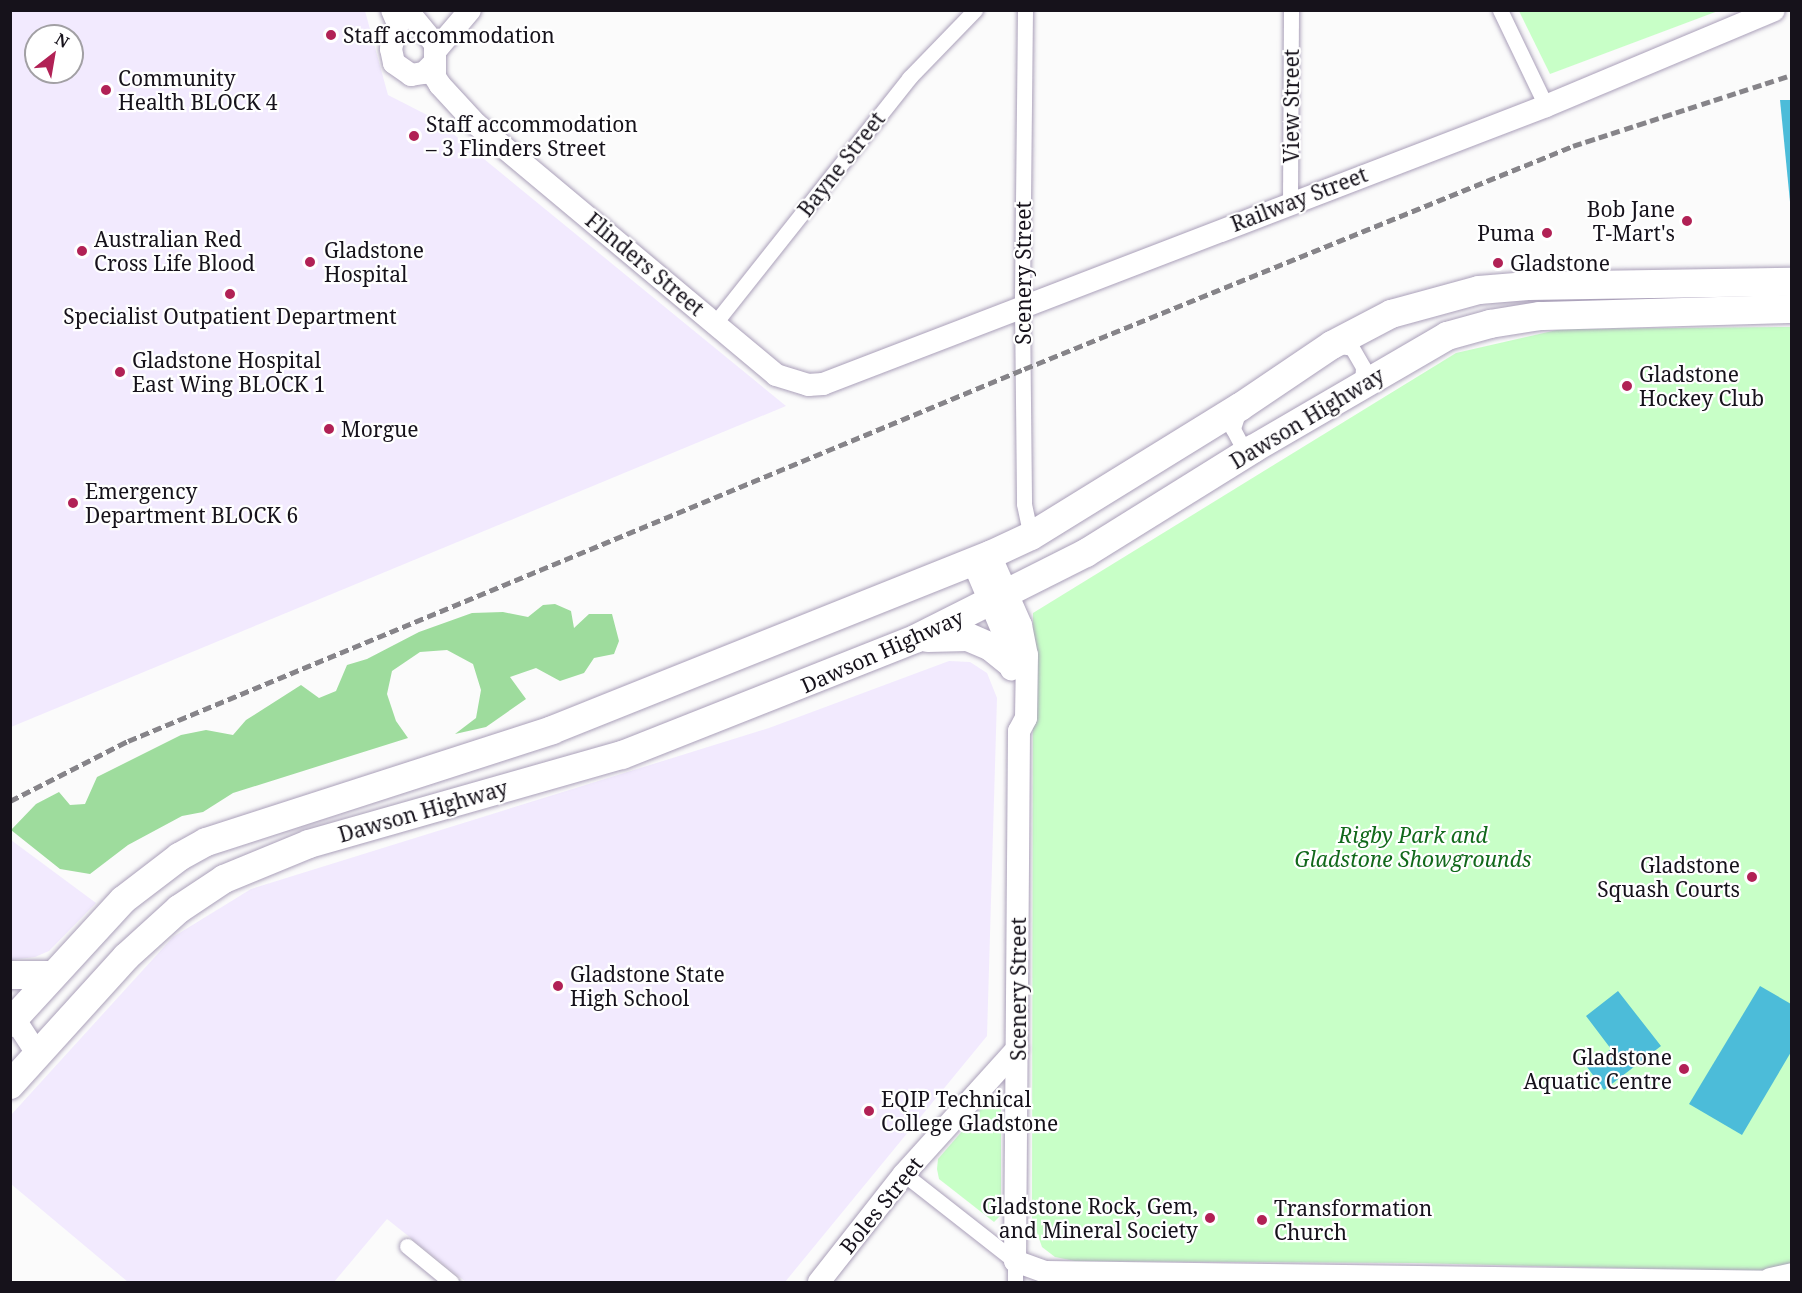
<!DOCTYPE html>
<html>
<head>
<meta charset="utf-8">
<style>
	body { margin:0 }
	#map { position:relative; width:1802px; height:1293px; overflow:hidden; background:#fbfbfb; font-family:"Noto Serif",serif }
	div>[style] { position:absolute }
	.built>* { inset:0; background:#f2eafe }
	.green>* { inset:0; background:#c8ffc7 }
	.forest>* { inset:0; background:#9edc9d }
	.water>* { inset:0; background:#4cbcd9 }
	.roads { filter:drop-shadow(0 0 2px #aaa0b9) drop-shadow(0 0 2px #aaa0b9) }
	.street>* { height:15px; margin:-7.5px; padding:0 7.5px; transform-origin:7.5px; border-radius:7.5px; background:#fff }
	.secondary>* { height:22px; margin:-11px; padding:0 11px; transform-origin:11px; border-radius:11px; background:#fff }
	.primary>* { height:26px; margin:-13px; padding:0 13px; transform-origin:13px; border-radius:13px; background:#fff }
	.highway>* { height:28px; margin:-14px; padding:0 14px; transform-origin:14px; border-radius:14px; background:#fff }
	.rail>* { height:4.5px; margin-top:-2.25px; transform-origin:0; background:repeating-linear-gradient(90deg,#868489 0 9px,transparent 0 13.5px) }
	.dots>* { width:16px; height:16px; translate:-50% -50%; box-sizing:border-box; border:3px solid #fff; border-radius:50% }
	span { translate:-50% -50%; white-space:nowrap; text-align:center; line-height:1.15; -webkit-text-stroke:4.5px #fff; paint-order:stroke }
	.poi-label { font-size:21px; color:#16121b }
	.left { translate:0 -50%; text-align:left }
	.right { translate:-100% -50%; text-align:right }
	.street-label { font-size:21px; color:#16121b }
	.park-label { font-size:21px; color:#11691b; font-style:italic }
	.frame { position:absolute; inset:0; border:12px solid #16121b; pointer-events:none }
	.north { position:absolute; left:24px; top:24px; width:60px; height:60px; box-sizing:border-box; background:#fff; border:2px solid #a2a0a4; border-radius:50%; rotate:31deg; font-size:16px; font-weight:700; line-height:24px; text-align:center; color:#16121b }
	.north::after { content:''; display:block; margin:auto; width:21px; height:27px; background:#b12155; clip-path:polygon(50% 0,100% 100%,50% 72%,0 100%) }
</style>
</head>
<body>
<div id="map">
	<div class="built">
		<i style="clip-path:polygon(evenodd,11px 10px,365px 11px,388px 95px,435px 119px,786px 406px,11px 727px,11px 10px,36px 36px,72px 36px,72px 72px,36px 72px,36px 36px)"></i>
		<i style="clip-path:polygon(949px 661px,970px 662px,987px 673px,997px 698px,987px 1036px,785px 1282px,466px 1282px,387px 1219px,334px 1282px,128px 1282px,11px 1184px,11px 1115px,173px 937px,251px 889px,769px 728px)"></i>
		<i style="clip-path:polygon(11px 840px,96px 903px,49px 951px,35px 957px,11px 960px)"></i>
	</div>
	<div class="green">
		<i style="clip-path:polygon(1519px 11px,1718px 11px,1550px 74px)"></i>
		<i style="clip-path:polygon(1791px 327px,1791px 1272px,1414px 1263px,1075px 1261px,1055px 1257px,1042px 1247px,1032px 1218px,1033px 613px,1456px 353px,1561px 329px)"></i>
		<i style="clip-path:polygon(995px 1093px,1001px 1105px,1001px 1215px,994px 1222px,939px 1179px,937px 1169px,938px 1159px)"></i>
	</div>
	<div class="forest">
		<i style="clip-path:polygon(555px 604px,571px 611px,574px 628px,589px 614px,612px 614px,619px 641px,614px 654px,594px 658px,584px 673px,560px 681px,536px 668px,510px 677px,526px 699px,486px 727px,455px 734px,476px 718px,481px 690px,473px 664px,447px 650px,420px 652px,392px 671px,387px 694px,396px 721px,408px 738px,233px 793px,203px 812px,182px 816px,128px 845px,90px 874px,60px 869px,11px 830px,36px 804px,59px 792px,70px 805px,85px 804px,97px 777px,181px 735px,206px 730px,233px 735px,246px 720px,301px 685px,319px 698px,336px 691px,347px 665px,367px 659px,419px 632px,472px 613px,503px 612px,528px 617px,543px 605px)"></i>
	</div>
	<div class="water">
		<i style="clip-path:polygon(1780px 100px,1791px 100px,1791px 212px)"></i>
		<i style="clip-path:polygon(1760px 986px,1791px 1004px,1791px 1052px,1742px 1135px,1689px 1104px)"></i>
		<i style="clip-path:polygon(1618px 991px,1661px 1046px,1604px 1090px,1587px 1067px,1611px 1049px,1586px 1016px)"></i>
	</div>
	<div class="roads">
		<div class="street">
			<i style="left:1025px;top:10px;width:296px;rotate:90.6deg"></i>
			<i style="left:1022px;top:306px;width:198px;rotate:89.4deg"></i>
			<i style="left:1024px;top:504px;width:33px;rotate:78deg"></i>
			<i style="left:1500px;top:10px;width:106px;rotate:64.4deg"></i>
			<i style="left:1290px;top:202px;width:192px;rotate:-89.7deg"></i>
			<i style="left:715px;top:323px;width:313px;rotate:-51.6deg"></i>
			<i style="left:909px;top:78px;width:95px;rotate:-45.9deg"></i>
			<i style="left:1335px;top:345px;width:17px;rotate:10deg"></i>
			<i style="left:1352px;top:348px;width:22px;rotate:60deg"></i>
			<i style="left:1363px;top:367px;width:18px;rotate:93deg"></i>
			<i style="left:1239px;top:410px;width:20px;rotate:108deg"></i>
			<i style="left:1233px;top:429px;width:19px;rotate:62deg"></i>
			<i style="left:1242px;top:446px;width:11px;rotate:15deg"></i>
			<i style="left:904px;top:1174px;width:141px;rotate:38.1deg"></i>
			<i style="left:1015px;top:1261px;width:21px;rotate:90deg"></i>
			<i style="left:407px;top:1246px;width:57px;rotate:39.3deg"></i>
		</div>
		<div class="secondary">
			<i style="left:392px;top:10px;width:15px;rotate:67deg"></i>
			<i style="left:398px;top:24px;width:26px;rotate:106deg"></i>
			<i style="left:391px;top:49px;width:14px;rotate:78deg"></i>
			<i style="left:394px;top:63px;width:21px;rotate:35deg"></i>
			<i style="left:411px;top:75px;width:13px;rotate:-9deg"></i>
			<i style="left:424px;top:73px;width:14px;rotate:-45deg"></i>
			<i style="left:407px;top:10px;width:44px;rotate:50.5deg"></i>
			<i style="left:435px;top:44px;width:33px;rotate:90deg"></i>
			<i style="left:435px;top:77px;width:9px;rotate:58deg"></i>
			<i style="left:440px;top:85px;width:53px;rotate:47.3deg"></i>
			<i style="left:476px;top:124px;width:391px;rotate:39.9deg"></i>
			<i style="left:776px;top:375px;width:34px;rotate:17deg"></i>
			<i style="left:808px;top:385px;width:15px;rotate:-4deg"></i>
			<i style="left:823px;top:384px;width:775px;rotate:-21.03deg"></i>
			<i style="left:1546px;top:106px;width:247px;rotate:-22.8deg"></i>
			<i style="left:436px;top:50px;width:52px;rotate:-49.6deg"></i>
			<i style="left:990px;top:555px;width:77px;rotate:66.1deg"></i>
			<i style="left:1021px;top:625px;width:31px;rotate:79deg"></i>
			<i style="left:1027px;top:655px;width:63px;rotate:90.9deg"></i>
			<i style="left:1026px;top:718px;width:15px;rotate:118deg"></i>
			<i style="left:1019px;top:731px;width:530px;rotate:90.43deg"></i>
			<i style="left:1015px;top:1261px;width:33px;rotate:20deg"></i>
			<i style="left:1046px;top:1272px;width:744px;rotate:0.77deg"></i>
			<i style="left:973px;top:562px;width:82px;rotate:66.9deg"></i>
			<i style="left:1005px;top:637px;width:33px;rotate:79deg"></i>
			<i style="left:10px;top:1012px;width:51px;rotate:56.9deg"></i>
			<i style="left:819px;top:1282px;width:137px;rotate:-51.8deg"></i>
			<i style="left:904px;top:1174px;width:169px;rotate:-47.9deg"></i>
		</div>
		<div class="primary">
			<i style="left:1771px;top:1281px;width:22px;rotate:-13deg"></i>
		</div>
		<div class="highway">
			<i style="left:928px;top:638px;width:40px;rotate:-1.4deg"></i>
			<i style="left:968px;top:637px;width:25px;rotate:23deg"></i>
			<i style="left:991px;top:647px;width:26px;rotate:39deg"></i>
			<i style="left:10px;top:975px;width:43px"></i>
			<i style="left:10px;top:1023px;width:167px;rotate:-47.4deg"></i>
			<i style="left:123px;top:900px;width:71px;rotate:-37.5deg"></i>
			<i style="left:179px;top:857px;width:31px;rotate:-29deg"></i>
			<i style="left:206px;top:842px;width:364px;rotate:-17.9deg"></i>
			<i style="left:552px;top:730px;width:472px;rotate:-21.8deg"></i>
			<i style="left:990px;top:555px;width:45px;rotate:-24.9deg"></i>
			<i style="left:1031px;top:536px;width:246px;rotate:-31.7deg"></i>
			<i style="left:1240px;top:407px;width:111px;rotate:-34deg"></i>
			<i style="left:1332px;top:345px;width:67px;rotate:-27.7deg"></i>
			<i style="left:1391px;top:314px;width:91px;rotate:-15.3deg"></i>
			<i style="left:1479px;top:290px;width:49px;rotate:-4.7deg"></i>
			<i style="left:1528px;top:286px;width:264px;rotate:-0.9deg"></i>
			<i style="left:10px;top:1085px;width:173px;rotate:-47.8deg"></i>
			<i style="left:126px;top:957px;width:72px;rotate:-42.2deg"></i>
			<i style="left:179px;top:909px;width:54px;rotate:-33.7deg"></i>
			<i style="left:224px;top:879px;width:92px;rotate:-22.4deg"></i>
			<i style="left:309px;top:844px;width:325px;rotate:-15.9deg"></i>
			<i style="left:622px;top:755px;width:317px;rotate:-21.6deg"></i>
			<i style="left:917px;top:638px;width:189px;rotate:-26.7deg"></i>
			<i style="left:1086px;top:553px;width:197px;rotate:-31.9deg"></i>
			<i style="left:1253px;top:449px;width:225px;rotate:-30.2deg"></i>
			<i style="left:1447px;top:336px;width:45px;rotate:-15.6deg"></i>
			<i style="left:1490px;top:324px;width:51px;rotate:-9.1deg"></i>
			<i style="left:1540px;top:316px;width:252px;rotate:-1.6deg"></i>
		</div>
	</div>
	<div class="rail">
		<i style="left:10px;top:801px;width:132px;rotate:-27deg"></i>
		<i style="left:128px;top:741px;width:970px;rotate:-22.55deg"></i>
		<i style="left:1024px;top:369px;width:593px;rotate:-22.11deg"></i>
		<i style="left:1573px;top:146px;width:230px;rotate:-18deg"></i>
	</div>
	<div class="dots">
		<i style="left:331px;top:35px;background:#b12155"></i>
		<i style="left:106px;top:90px;background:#b12155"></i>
		<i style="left:414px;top:136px;background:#b12155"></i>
		<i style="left:1687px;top:221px;background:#b12155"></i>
		<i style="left:1547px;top:233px;background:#b12155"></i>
		<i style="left:82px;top:251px;background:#b12155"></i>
		<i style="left:310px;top:262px;background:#b12155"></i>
		<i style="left:1498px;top:263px;background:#b12155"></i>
		<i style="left:230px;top:294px;background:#b12155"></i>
		<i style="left:120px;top:372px;background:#b12155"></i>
		<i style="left:1627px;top:386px;background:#b12155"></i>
		<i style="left:329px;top:429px;background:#b12155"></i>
		<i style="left:73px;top:503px;background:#b12155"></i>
		<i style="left:1752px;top:877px;background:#b12155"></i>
		<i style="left:558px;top:986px;background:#b12155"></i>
		<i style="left:1684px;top:1069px;background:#b12155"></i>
		<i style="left:869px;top:1111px;background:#b12155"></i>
		<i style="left:1210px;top:1218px;background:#b12155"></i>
		<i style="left:1262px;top:1220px;background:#b12155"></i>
	</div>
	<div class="poi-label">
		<span class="left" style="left:343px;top:35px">Staff accommodation</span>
		<span class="left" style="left:118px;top:90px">Community<br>Health BLOCK 4</span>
		<span class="left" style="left:426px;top:136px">Staff accommodation<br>– 3 Flinders Street</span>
		<span class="right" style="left:1675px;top:221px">Bob Jane<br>T-Mart's</span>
		<span class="right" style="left:1535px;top:233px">Puma</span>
		<span class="left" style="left:94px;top:251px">Australian Red<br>Cross Life Blood</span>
		<span class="left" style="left:324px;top:262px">Gladstone<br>Hospital</span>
		<span class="left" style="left:1510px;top:263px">Gladstone</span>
		<span style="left:230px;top:316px">Specialist Outpatient Department</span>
		<span class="left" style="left:132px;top:372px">Gladstone Hospital<br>East Wing BLOCK 1</span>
		<span class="left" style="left:1639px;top:386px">Gladstone<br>Hockey Club</span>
		<span class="left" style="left:341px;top:429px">Morgue</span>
		<span class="left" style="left:85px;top:503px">Emergency<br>Department BLOCK 6</span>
		<span class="right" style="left:1740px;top:877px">Gladstone<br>Squash Courts</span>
		<span class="left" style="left:570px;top:986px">Gladstone State<br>High School</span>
		<span class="right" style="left:1672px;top:1069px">Gladstone<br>Aquatic Centre</span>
		<span class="left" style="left:881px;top:1111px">EQIP Technical<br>College Gladstone</span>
		<span class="right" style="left:1198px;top:1218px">Gladstone Rock, Gem,<br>and Mineral Society</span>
		<span class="left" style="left:1274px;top:1220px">Transformation<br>Church</span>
	</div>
	<div class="street-label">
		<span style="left:1291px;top:106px;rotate:-90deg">View Street</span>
		<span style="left:841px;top:164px;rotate:-52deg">Bayne Street</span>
		<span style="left:1299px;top:199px;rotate:-21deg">Railway Street</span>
		<span style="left:645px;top:264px;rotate:40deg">Flinders Street</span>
		<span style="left:1023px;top:273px;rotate:-90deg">Scenery Street</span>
		<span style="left:1307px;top:418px;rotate:-31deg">Dawson Highway</span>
		<span style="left:882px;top:651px;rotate:-24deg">Dawson Highway</span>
		<span style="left:423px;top:811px;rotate:-16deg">Dawson Highway</span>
		<span style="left:1018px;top:989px;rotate:-90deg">Scenery Street</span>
		<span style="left:881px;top:1205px;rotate:-51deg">Boles Street</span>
	</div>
	<div class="park-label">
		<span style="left:1413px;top:847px">Rigby Park and<br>Gladstone Showgrounds</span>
	</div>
	<div class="frame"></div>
	<div class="north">N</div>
</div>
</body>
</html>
